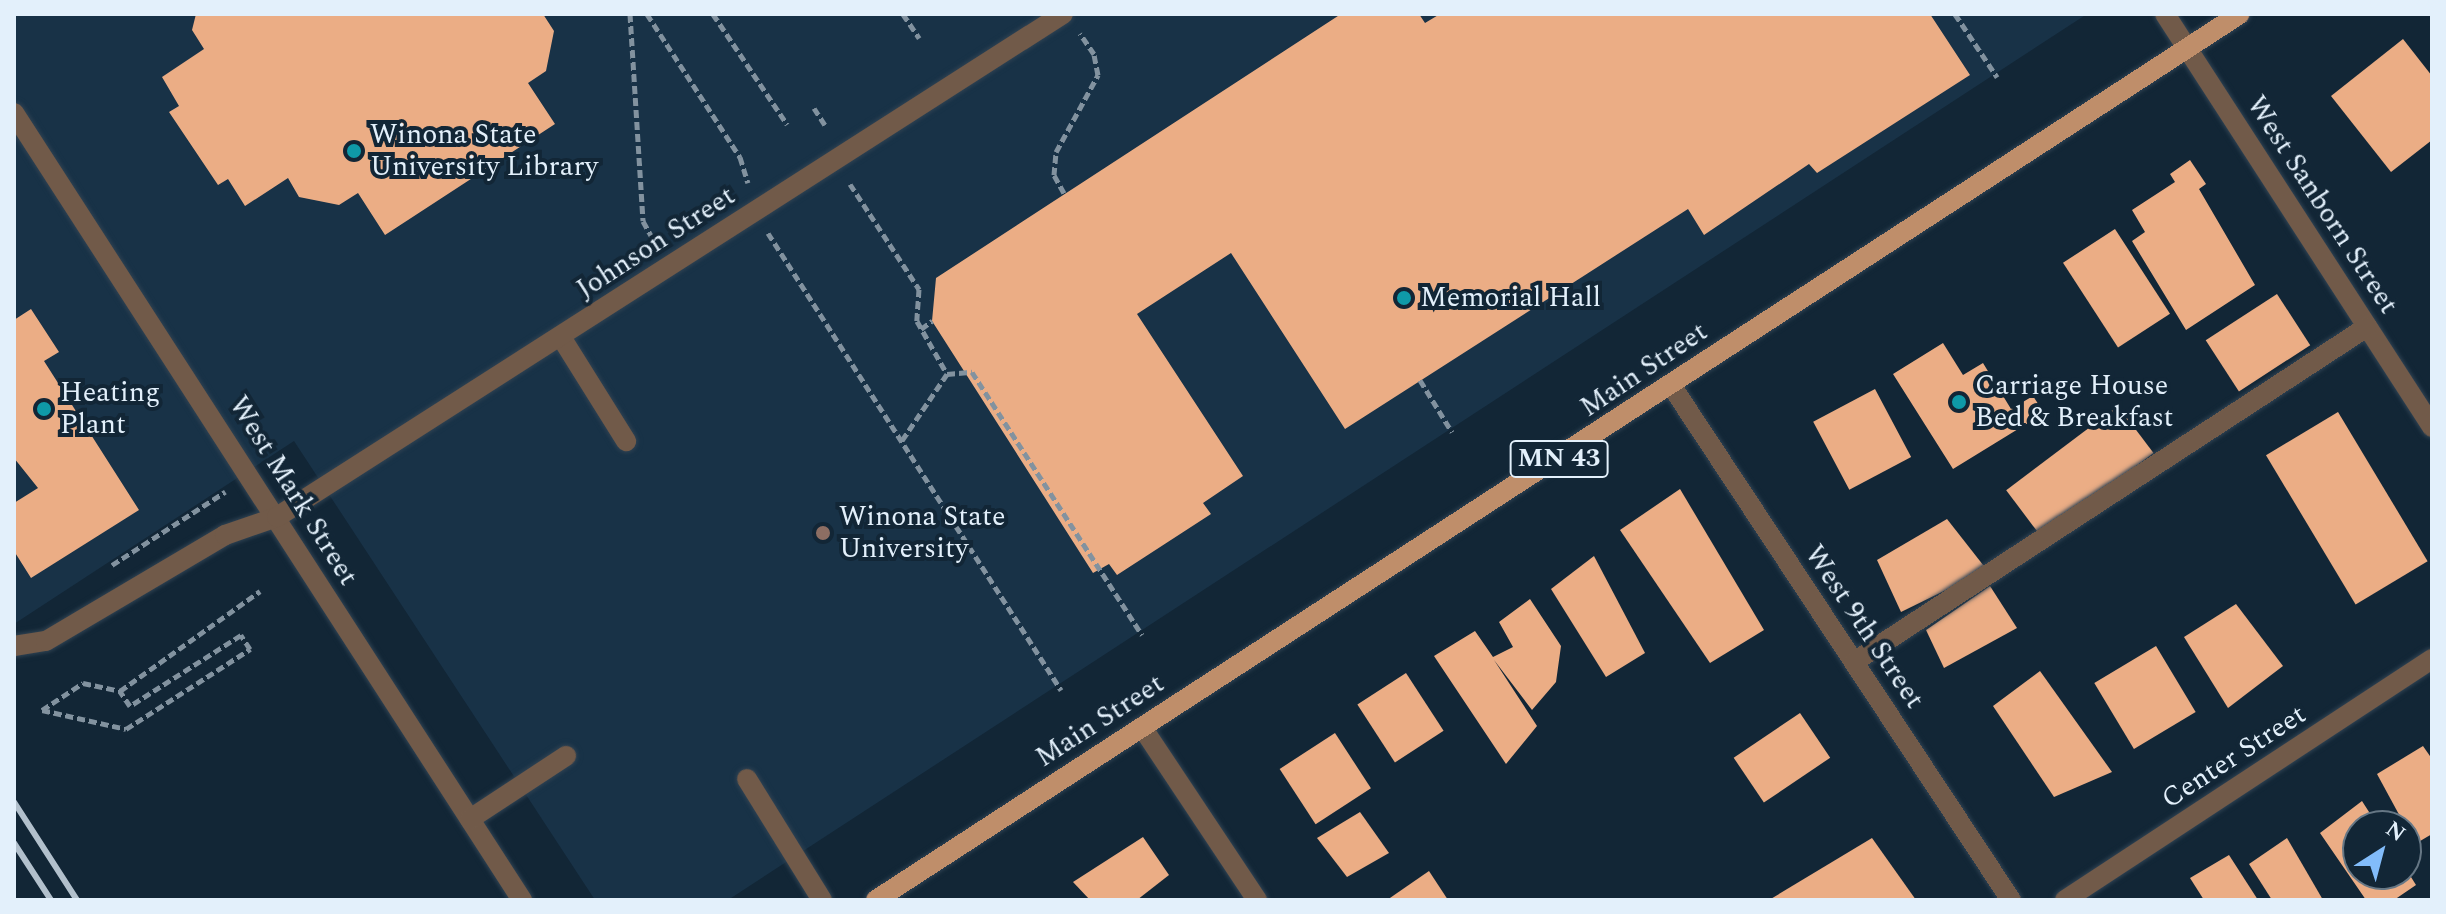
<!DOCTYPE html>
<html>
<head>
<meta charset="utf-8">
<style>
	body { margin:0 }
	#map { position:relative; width:2446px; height:914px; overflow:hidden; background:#122636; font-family:Spectral,serif }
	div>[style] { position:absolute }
	.built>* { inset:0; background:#183247 }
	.building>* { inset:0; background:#ebad85; transform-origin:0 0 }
	.path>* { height:5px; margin-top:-2.5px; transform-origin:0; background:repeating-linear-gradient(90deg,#82929f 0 8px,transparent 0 12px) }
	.roads { filter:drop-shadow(0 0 2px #2f4252) drop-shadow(0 0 2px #2f4252) }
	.minor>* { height:20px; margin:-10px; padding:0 10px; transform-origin:10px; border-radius:10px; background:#715a49 }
	.major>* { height:20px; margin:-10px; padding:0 10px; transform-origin:10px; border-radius:10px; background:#bf8e6a }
	.rail>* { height:6px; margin:-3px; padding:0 3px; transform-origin:3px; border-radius:3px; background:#b2c0cc }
	.dots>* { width:22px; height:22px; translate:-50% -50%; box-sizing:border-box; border:4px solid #122636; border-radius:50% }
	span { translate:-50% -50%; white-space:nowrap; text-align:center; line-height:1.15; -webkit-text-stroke:8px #122636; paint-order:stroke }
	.shield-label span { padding:2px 6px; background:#122636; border:2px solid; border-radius:6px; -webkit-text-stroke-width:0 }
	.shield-label { font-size:26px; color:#e3f0fb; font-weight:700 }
	.poi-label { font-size:28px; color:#e3f0fb }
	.left { translate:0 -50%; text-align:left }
	.street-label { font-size:28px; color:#e3f0fb }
	.frame { position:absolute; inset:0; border:16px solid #e3f0fb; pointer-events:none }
	.north { position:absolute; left:2342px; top:810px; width:80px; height:80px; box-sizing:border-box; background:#122636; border:2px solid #667785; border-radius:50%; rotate:36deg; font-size:22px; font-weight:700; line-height:32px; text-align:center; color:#e3f0fb }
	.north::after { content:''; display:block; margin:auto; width:28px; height:36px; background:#82bcfa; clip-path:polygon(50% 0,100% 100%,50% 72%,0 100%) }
</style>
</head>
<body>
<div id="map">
	<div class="built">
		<i style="clip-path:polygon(14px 14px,2087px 14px,728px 900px,595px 900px,294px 441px,14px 624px)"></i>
	</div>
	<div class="building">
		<i style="clip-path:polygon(196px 14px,543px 14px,554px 31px,546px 71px,528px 83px,555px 124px,385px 235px,358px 193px,339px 205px,299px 197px,288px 178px,245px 206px,228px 179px,218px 185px,169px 112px,179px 106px,162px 77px,204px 49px,192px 30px)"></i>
		<i style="clip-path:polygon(1341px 14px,1419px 14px,1425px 23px,1440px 14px,1930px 14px,1970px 75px,1817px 173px,1809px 164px,1704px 235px,1688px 209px,1345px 429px,1231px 253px,1137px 314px,1243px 476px,1203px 503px,1211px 514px,1117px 575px,1109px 564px,1093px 573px,932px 321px,936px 278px)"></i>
		<i style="clip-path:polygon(2403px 39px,2432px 76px,2432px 140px,2391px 172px,2331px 96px)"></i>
		<i style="clip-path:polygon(2190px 160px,2206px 184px,2199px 189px,2255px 285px,2186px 330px,2132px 241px,2145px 232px,2132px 210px,2175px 182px,2170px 174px)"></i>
		<i style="left:2115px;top:229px;width:101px;height:62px;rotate:57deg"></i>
		<i style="left:2277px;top:294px;width:61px;height:85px;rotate:57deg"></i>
		<i style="clip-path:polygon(31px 309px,59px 352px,44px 361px,139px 510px,31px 578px,14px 551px,14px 503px,38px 488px,14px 458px,14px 320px)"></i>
		<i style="clip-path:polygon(1943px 343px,1963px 375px,1983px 363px,2011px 409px,2033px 396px,2044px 413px,1953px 469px,1893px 374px)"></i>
		<i style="left:1875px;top:389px;width:77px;height:70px;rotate:62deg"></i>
		<i style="left:2118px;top:406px;width:59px;height:140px;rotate:53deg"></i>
		<i style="left:2338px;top:412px;width:174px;height:84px;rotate:59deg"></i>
		<i style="clip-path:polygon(1680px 489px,1764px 630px,1710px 663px,1620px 530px)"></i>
		<i style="clip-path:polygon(1947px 519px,1987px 570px,1901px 612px,1877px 560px)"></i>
		<i style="clip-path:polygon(1594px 556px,1645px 653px,1606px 677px,1551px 589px)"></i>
		<i style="clip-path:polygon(1990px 586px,2017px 628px,1944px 668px,1926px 630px)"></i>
		<i style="clip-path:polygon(1530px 599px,1561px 646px,1556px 682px,1532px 710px,1494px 660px,1537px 726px,1506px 764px,1434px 656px,1475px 631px,1493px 657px,1513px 647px,1499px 622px)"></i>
		<i style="clip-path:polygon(2236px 604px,2283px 666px,2228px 708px,2184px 637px)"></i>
		<i style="left:2156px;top:646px;width:77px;height:72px;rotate:59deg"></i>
		<i style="clip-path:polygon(2040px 671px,2112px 772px,2054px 797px,1993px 706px)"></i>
		<i style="left:1406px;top:673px;width:69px;height:58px;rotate:57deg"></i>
		<i style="left:1800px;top:713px;width:54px;height:80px;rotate:56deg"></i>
		<i style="left:1335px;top:733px;width:66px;height:66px;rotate:57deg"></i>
		<i style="clip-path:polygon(2423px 746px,2432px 759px,2432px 834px,2415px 844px,2377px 774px)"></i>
		<i style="clip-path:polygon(2362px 801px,2378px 826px,2358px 826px,2358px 874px,2406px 874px,2406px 869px,2416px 885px,2394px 900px,2366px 900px,2320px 833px)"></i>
		<i style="clip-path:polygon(1360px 812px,1389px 853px,1347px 877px,1317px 838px)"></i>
		<i style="clip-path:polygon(1143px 837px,1169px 875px,1137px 900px,1090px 900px,1073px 882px)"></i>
		<i style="clip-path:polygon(1872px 838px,1916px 900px,1769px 900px)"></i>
		<i style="clip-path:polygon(2287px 838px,2323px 900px,2272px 900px,2249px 864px)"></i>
		<i style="clip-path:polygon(2229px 855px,2258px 900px,2204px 900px,2190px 878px)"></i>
		<i style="clip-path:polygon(1429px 871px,1448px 900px,1387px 900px)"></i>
	</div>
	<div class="path">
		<i style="left:630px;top:14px;width:207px;rotate:86.4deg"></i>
		<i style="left:643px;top:221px;width:25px;rotate:61deg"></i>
		<i style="left:647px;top:14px;width:171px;rotate:57deg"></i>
		<i style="left:740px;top:157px;width:27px;rotate:73deg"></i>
		<i style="left:713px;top:14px;width:133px;rotate:56.1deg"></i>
		<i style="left:903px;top:14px;width:29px;rotate:56deg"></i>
		<i style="left:1955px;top:14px;width:76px;rotate:56.3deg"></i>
		<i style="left:814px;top:108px;width:20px;rotate:57deg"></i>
		<i style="left:850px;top:184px;width:126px;rotate:56.7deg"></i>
		<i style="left:919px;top:289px;width:32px;rotate:94deg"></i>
		<i style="left:917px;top:321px;width:61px;rotate:60.5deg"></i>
		<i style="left:947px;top:374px;width:82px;rotate:124.1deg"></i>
		<i style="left:1064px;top:193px;width:21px;rotate:-119deg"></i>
		<i style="left:1054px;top:175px;width:23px;rotate:-85deg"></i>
		<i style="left:1056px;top:152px;width:88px;rotate:-61.4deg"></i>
		<i style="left:1098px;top:75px;width:21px;rotate:-101deg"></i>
		<i style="left:1094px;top:54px;width:25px;rotate:-124deg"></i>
		<i style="left:768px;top:233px;width:543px;rotate:57.33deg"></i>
		<i style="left:921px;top:329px;width:14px;rotate:-36deg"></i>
		<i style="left:947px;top:374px;width:25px;rotate:-5deg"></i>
		<i style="left:972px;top:372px;width:313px;rotate:57.1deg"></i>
		<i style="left:1420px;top:380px;width:61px;rotate:58.4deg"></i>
		<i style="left:112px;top:565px;width:135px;rotate:-32.9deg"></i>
		<i style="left:42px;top:710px;width:86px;rotate:12.7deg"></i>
		<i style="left:126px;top:729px;width:148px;rotate:-32.8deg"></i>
		<i style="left:250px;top:649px;width:17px;rotate:-123deg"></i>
		<i style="left:241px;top:635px;width:132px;rotate:147.4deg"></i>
		<i style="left:130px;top:706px;width:18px;rotate:-124deg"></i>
		<i style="left:42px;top:710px;width:49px;rotate:-33.4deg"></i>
		<i style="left:83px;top:683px;width:38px;rotate:12deg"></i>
		<i style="left:120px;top:691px;width:172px;rotate:-35.5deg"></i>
	</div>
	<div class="roads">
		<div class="minor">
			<i style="left:2165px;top:14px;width:492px;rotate:57.1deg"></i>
			<i style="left:14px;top:113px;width:937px;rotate:57.16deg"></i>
			<i style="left:561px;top:337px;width:123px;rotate:58deg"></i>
			<i style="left:1671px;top:385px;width:617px;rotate:56.57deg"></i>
			<i style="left:14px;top:646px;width:32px;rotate:-9deg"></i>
			<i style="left:46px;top:641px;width:208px;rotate:-30.6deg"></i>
			<i style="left:225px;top:535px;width:55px;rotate:-19.1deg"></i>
			<i style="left:277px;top:517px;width:933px;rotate:-32.62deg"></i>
			<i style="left:1854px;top:662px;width:613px;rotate:-33.15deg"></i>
			<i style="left:1142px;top:727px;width:208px;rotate:56.4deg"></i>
			<i style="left:747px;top:779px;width:142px;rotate:58.2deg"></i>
			<i style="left:470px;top:819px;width:115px;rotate:-33.3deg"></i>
			<i style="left:2065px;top:900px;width:439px;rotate:-33.3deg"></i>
		</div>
		<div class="major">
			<i style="left:876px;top:900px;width:1626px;rotate:-33.01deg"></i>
		</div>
	</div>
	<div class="rail">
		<i style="left:14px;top:802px;width:117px;rotate:57.3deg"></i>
		<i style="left:14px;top:843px;width:68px;rotate:57deg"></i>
	</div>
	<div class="dots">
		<i style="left:354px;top:151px;background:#0f9aa8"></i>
		<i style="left:1404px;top:298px;background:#0f9aa8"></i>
		<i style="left:1959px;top:402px;background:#0f9aa8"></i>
		<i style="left:44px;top:409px;background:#0f9aa8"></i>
		<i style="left:823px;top:533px;background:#8d6e63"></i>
	</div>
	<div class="shield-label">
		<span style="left:1559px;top:459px">MN 43</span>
	</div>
	<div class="poi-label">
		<span class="left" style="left:370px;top:151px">Winona State<br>University Library</span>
		<span class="left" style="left:1420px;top:298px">Memorial Hall</span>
		<span class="left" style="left:1975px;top:402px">Carriage House<br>Bed &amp; Breakfast</span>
		<span class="left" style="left:60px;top:409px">Heating<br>Plant</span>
		<span class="left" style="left:839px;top:533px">Winona State<br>University</span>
	</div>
	<div class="street-label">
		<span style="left:2322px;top:205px;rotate:57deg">West Sanborn Street</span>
		<span style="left:656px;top:243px;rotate:-33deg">Johnson Street</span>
		<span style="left:1644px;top:370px;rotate:-34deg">Main Street</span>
		<span style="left:293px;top:491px;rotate:58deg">West Mark Street</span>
		<span style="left:1864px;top:627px;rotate:56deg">West 9th Street</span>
		<span style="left:1100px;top:721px;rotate:-33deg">Main Street</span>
		<span style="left:2234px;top:757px;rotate:-33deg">Center Street</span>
	</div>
	<div class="frame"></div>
	<div class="north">N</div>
</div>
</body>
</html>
